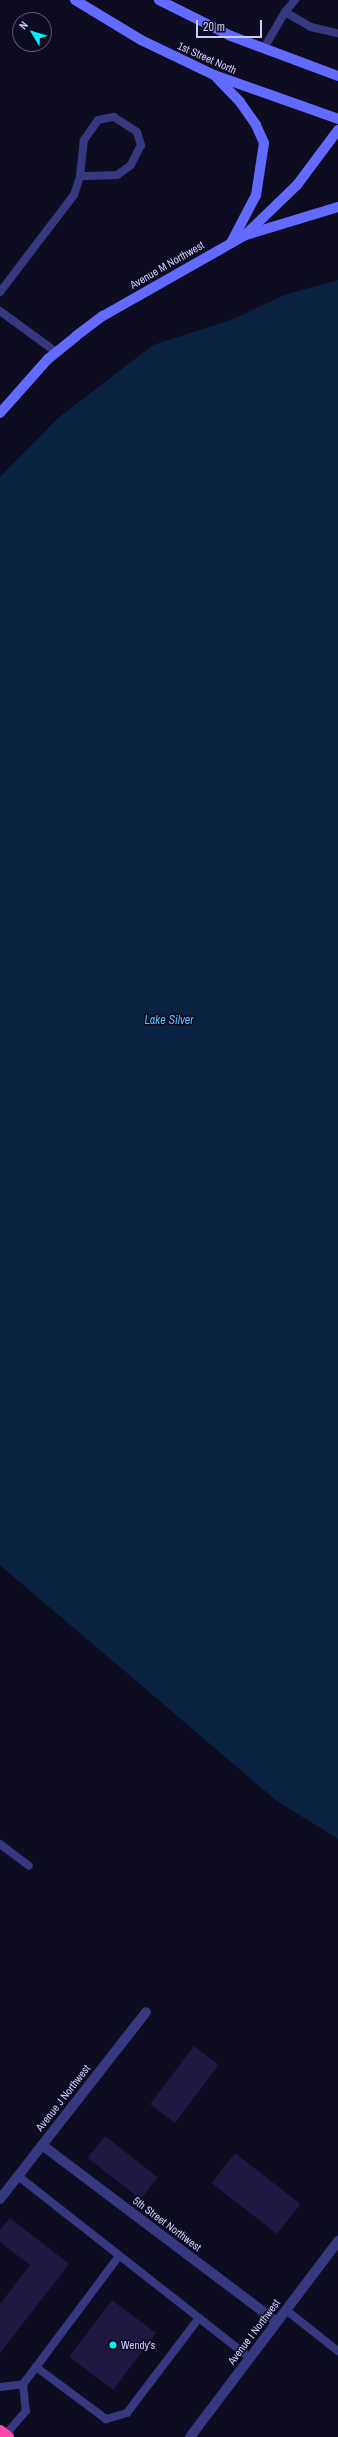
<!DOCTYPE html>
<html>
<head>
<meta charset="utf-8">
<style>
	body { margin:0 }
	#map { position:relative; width:338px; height:2437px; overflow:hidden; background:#0e0c20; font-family:"Archivo Narrow",sans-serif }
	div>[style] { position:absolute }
	.water>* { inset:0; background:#0a2242 }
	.building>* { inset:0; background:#1e1842; transform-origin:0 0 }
	.lane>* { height:8px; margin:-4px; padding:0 4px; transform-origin:4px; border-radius:4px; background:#363980 }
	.street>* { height:10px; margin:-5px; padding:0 5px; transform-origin:5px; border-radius:5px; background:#363980 }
	.secondary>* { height:10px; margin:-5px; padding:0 5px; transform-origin:5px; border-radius:5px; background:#636aff }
	.highway>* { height:12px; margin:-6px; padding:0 6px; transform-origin:6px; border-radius:6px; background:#ff47ac }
	.dots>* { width:11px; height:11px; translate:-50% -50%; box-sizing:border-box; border:2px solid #0e0c20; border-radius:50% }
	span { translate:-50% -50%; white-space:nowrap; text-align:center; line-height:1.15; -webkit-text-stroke:3px #0e0c20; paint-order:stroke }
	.street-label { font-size:11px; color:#ceccff }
	.poi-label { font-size:11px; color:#ceccff }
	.left { translate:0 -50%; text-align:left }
	.water-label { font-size:12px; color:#5abeff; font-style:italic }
	.north { position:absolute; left:12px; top:12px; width:40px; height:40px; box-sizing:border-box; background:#0e0c20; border:1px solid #5b5979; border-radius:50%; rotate:308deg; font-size:11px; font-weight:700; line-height:16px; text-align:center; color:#ceccff }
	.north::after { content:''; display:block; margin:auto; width:14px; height:18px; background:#00f0f7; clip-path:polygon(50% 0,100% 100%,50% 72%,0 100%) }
	.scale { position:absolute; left:196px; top:20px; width:66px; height:18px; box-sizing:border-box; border:2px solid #ceccff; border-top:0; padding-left:5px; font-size:12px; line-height:14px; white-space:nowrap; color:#ceccff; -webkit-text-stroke:3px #0e0c20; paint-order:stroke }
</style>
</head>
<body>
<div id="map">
	<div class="water">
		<i style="clip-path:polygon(338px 280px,338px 1839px,277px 1801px,0 1565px,0 477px,57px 419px,153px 345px,231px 320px,284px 295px)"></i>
	</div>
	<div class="building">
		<i style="left:194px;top:2046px;width:31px;height:73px;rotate:37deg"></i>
		<i style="left:105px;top:2136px;width:67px;height:28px;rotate:38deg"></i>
		<i style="left:235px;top:2153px;width:83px;height:38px;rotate:38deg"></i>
		<i style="clip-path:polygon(10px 2218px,69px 2264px,0 2353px,0 2304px,30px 2265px,0 2242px,0 2230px)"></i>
		<i style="left:112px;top:2300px;width:55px;height:71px;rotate:37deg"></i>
	</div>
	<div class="lane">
		<i style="left:285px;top:12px;width:30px;rotate:30deg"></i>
		<i style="left:311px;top:27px;width:28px;rotate:13deg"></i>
		<i style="left:264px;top:48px;width:42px;rotate:-59.7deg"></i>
		<i style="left:285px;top:12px;width:16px;rotate:-50deg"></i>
		<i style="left:0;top:292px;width:122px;rotate:-52.7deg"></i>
		<i style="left:74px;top:195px;width:20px;rotate:-72deg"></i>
		<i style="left:80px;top:176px;width:36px;rotate:-84deg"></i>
		<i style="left:84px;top:140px;width:24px;rotate:-55deg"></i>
		<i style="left:98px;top:120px;width:16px;rotate:-11deg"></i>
		<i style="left:114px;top:117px;width:27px;rotate:33deg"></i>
		<i style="left:137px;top:132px;width:14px;rotate:73deg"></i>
		<i style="left:141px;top:145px;width:22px;rotate:117deg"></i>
		<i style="left:131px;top:165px;width:17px;rotate:144deg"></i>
		<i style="left:117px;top:175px;width:37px;rotate:178deg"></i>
		<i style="left:0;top:311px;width:69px;rotate:36.2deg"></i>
		<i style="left:0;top:1844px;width:36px;rotate:37deg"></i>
		<i style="left:18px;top:2176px;width:230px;rotate:38.1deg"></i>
		<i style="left:199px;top:2318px;width:119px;rotate:127.2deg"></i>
		<i style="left:127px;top:2413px;width:22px;rotate:164deg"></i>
		<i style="left:106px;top:2419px;width:87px;rotate:-143.4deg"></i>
		<i style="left:36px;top:2367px;width:21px;rotate:127deg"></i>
		<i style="left:286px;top:2310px;width:66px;rotate:38.3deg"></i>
		<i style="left:199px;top:2318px;width:65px;rotate:38.1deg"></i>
		<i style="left:36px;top:2367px;width:139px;rotate:-53.2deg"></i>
		<i style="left:0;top:2387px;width:23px;rotate:-7deg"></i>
		<i style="left:23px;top:2384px;width:27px;rotate:84deg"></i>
		<i style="left:26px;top:2411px;width:32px;rotate:131deg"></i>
	</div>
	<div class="street">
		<i style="left:42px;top:2145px;width:294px;rotate:37deg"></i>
		<i style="left:0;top:2199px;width:237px;rotate:-52deg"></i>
		<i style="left:190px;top:2437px;width:246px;rotate:-52.9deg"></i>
	</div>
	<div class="secondary">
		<i style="left:75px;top:0;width:77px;rotate:31.2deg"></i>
		<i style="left:141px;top:40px;width:81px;rotate:25.6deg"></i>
		<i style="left:214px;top:75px;width:132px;rotate:19.5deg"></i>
		<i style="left:159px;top:0;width:80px;rotate:26.6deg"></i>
		<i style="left:231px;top:36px;width:114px;rotate:20.5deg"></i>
		<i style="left:217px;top:78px;width:33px;rotate:46deg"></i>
		<i style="left:240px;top:102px;width:28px;rotate:55deg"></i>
		<i style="left:256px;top:125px;width:20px;rotate:66deg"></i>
		<i style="left:264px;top:143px;width:53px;rotate:98.7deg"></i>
		<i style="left:256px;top:195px;width:54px;rotate:117.5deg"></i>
		<i style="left:246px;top:235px;width:96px;rotate:-16.9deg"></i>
		<i style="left:0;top:413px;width:72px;rotate:-48.4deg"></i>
		<i style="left:48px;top:359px;width:36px;rotate:-39deg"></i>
		<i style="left:76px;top:336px;width:34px;rotate:-37deg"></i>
		<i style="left:103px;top:316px;width:162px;rotate:-29.6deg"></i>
		<i style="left:244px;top:236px;width:74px;rotate:-43.9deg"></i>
		<i style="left:297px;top:185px;width:69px;rotate:-53.3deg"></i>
	</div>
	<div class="highway">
		<i style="left:0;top:2431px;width:10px;rotate:37deg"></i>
	</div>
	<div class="dots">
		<i style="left:113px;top:2345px;background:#00f0f7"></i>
	</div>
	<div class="street-label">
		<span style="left:207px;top:58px;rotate:24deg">1st Street North</span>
		<span style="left:167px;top:265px;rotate:-30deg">Avenue M Northwest</span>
		<span style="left:63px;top:2098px;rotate:-52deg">Avenue J Northwest</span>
		<span style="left:167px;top:2224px;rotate:37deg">5th Street Northwest</span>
		<span style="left:254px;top:2332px;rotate:-53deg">Avenue I Northwest</span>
	</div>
	<div class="poi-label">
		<span class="left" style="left:121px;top:2345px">Wendy's</span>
	</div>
	<div class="water-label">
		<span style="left:169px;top:1021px">Lake Silver</span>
	</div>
	<div class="north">N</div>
	<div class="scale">20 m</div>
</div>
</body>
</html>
